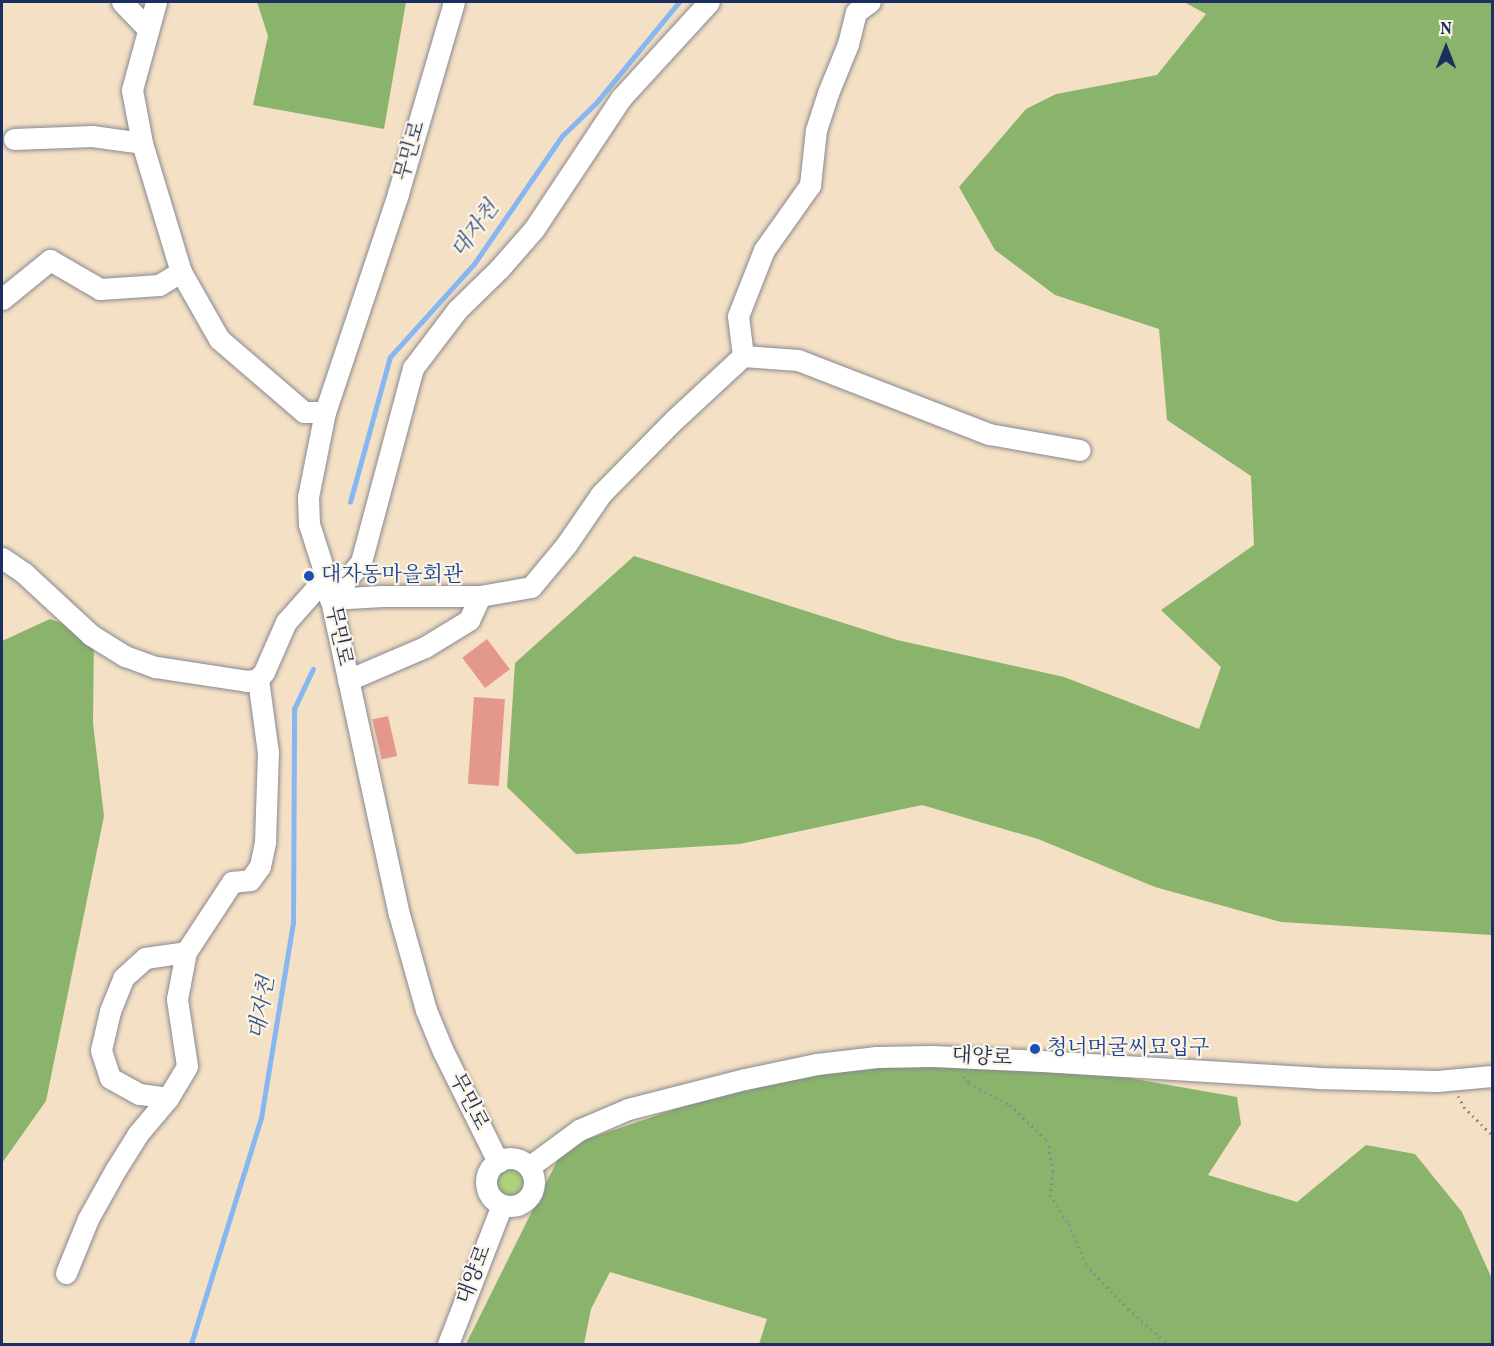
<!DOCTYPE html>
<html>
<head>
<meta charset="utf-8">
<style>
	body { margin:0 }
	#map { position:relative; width:1494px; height:1346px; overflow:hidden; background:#f4e0c4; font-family:Vollkorn,"Noto Serif KR",serif }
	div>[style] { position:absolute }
	.green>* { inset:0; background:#add27b }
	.round { border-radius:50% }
	.forest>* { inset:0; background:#8ab46b }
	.stream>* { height:4.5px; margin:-2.25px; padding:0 2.25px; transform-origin:2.25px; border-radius:2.25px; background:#87b7f2 }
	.building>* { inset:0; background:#e4988c; transform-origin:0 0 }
	.path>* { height:3px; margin-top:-1.5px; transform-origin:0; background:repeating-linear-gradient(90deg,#888891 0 1.5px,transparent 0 6px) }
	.roads { filter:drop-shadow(0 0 2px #888891) drop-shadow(0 0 2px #888891) }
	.minor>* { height:21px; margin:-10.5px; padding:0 10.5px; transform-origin:10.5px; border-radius:10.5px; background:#fff }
	.minor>.ring { margin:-10.5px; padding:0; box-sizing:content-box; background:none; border:21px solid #fff; border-radius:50% }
	.dots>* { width:16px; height:16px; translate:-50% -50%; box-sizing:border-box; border:3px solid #fcf5e5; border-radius:50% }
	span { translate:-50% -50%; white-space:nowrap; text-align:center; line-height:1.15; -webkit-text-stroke:4.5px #fcf5e5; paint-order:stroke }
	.street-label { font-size:21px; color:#1b2f5e }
	.transit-label { font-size:21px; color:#164399 }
	.left { translate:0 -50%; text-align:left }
	.water-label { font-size:22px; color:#3b588a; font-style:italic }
	.frame { position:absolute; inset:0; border:3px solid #1b2f5e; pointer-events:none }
	.north { position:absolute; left:1416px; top:18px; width:60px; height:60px; -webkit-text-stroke:4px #fcf5e5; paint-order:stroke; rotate:0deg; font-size:16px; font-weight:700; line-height:24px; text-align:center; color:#1b2f5e }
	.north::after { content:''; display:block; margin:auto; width:21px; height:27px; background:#1b2f5e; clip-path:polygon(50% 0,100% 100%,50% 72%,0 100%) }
</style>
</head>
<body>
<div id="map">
	<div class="green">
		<i class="round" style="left:496px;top:1168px;width:28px;height:28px"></i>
	</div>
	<div class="forest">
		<i style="clip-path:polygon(257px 2px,406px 2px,384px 129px,253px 105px,268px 36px)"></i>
		<i style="clip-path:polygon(1184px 2px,1492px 2px,1492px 935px,1281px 922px,1155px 887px,1038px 839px,922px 805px,740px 844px,576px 854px,507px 787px,515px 663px,634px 556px,897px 640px,1064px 677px,1199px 729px,1221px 667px,1161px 610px,1254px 545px,1251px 476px,1167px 420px,1159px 329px,1055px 295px,995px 250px,959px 187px,1026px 109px,1056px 94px,1157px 75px,1206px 14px)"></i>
		<i style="clip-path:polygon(50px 619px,94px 635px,93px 723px,104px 816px,46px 1101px,2px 1163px,2px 641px)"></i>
		<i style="clip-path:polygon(817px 1057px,1112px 1075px,1237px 1097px,1241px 1124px,1208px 1175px,1297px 1202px,1366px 1145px,1415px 1154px,1462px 1212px,1492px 1279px,1492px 1344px,759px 1344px,767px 1319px,610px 1272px,591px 1309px,584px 1344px,466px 1344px,564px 1147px,699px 1101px)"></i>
	</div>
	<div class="stream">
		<i style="left:350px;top:502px;width:150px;rotate:-74.6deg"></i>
		<i style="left:390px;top:357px;width:125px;rotate:-47.9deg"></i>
		<i style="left:474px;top:264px;width:155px;rotate:-55.5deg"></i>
		<i style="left:562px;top:136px;width:47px;rotate:-44.1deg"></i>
		<i style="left:596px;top:103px;width:131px;rotate:-50.6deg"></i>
		<i style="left:191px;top:1344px;width:237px;rotate:-72.8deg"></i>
		<i style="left:261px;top:1118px;width:198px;rotate:-80.7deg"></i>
		<i style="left:293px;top:923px;width:214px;rotate:-89.7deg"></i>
		<i style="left:294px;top:709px;width:44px;rotate:-64.6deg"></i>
	</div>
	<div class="building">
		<i style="left:487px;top:639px;width:38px;height:31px;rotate:53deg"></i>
		<i style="left:474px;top:697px;width:31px;height:87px;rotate:4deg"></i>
		<i style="left:388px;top:716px;width:41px;height:16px;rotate:77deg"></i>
	</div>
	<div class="path">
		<i style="left:964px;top:1076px;width:9px;rotate:54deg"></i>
		<i style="left:969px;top:1083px;width:47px;rotate:28.2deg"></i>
		<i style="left:1010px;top:1105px;width:51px;rotate:43.4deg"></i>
		<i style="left:1047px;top:1140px;width:32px;rotate:79deg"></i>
		<i style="left:1053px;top:1171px;width:24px;rotate:97deg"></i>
		<i style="left:1050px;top:1195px;width:35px;rotate:57deg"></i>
		<i style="left:1069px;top:1224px;width:44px;rotate:67.5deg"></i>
		<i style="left:1086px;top:1265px;width:61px;rotate:46.3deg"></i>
		<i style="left:1128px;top:1309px;width:53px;rotate:41.2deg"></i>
		<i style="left:1458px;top:1096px;width:13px;rotate:61deg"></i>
		<i style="left:1464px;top:1107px;width:40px;rotate:45deg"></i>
	</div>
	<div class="roads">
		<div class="minor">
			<i style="left:122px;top:2px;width:37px;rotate:46deg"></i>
			<i style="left:156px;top:2px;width:91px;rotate:105.3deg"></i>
			<i style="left:132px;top:90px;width:54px;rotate:79.3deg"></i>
			<i style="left:142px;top:143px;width:135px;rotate:73.2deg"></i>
			<i style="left:181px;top:272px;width:77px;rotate:60.4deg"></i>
			<i style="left:219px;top:339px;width:112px;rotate:40.7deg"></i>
			<i style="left:304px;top:412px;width:21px"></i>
			<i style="left:454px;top:2px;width:200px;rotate:106.3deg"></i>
			<i style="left:398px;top:194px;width:230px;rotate:108.5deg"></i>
			<i style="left:325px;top:412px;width:87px;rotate:101.3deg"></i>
			<i style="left:308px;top:497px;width:27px;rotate:88deg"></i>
			<i style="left:309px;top:524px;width:56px;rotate:72.2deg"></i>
			<i style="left:326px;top:577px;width:345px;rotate:77.8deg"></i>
			<i style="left:399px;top:914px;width:100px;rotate:74.3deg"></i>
			<i style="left:426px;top:1010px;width:44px;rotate:67.5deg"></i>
			<i style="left:443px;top:1051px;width:124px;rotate:63.6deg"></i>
			<i style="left:14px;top:139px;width:78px;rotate:-2.2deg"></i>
			<i style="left:92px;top:136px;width:50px;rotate:8deg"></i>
			<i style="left:2px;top:299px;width:62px;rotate:-39.1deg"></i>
			<i style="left:50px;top:260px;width:58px;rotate:30.1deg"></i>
			<i style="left:100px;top:289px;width:59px;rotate:-3.9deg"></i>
			<i style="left:159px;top:285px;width:26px;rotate:-31deg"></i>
			<i style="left:743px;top:356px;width:40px;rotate:-97.1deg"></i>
			<i style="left:738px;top:316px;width:71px;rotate:-68.5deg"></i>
			<i style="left:764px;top:250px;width:80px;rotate:-54.7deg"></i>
			<i style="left:810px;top:185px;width:55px;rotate:-83.8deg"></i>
			<i style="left:816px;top:130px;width:39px;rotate:-72deg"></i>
			<i style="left:828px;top:93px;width:53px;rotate:-67.8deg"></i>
			<i style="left:848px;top:44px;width:33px;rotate:-76deg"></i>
			<i style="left:856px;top:12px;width:17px;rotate:-36deg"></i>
			<i style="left:2px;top:558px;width:27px;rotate:34deg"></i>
			<i style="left:24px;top:573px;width:91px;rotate:42.8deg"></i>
			<i style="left:91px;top:635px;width:40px;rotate:32deg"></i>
			<i style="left:125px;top:656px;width:33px;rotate:20deg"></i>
			<i style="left:156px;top:667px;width:92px;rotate:8.7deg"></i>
			<i style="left:247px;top:681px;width:11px;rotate:-10deg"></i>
			<i style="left:258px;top:679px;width:9px;rotate:-49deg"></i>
			<i style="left:264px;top:672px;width:55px;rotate:-66.3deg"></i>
			<i style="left:286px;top:622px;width:60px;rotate:-48.4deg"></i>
			<i style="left:330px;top:599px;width:52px;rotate:-3.3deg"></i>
			<i style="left:382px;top:596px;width:98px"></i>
			<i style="left:480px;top:596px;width:52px;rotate:-10deg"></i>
			<i style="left:531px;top:587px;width:55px;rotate:-50.2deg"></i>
			<i style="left:566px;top:545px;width:62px;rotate:-55.5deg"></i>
			<i style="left:601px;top:494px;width:105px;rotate:-45.4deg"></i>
			<i style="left:675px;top:419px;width:93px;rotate:-42.8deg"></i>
			<i style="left:743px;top:356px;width:55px;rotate:4.2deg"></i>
			<i style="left:798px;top:360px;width:205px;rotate:21.2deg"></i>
			<i style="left:989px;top:434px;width:92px;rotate:10deg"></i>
			<i style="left:330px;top:599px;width:48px;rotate:-50deg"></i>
			<i style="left:361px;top:562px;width:201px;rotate:-75deg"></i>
			<i style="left:413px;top:368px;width:73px;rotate:-52.8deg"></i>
			<i style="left:457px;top:310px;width:59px;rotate:-44.3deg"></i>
			<i style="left:499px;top:269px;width:53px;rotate:-48.8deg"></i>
			<i style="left:534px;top:229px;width:157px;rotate:-56.4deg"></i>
			<i style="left:621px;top:98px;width:130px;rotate:-47.5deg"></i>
			<i style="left:348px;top:680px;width:84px;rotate:-23.2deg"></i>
			<i style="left:425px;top:647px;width:52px;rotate:-31.5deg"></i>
			<i style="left:469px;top:620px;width:26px;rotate:-65deg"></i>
			<i style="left:168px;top:1098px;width:29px;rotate:-172deg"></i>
			<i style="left:139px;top:1094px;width:33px;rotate:-151deg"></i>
			<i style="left:110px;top:1078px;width:29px;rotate:-108deg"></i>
			<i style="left:101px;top:1050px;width:40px;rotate:-77deg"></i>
			<i style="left:110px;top:1011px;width:35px;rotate:-68deg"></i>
			<i style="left:123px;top:978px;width:30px;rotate:-42deg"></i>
			<i style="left:145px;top:958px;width:41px;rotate:-8.3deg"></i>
			<i class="ring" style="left:486px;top:1158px;width:27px;height:27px"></i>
			<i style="left:529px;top:1167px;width:62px;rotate:-36.5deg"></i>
			<i style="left:579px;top:1130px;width:53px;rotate:-23.2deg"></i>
			<i style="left:628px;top:1109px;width:121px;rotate:-14.4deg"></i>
			<i style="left:745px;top:1079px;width:74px;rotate:-11.8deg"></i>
			<i style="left:817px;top:1064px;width:60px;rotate:-6.7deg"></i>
			<i style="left:877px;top:1057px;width:55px;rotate:-1deg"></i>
			<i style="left:932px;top:1056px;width:110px;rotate:2.6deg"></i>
			<i style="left:1042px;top:1061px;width:276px;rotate:3.5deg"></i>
			<i style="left:1317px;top:1078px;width:120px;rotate:1.4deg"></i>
			<i style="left:1437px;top:1081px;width:55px;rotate:-5.2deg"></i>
			<i style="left:66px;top:1273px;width:58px;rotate:-67.8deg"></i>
			<i style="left:88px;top:1219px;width:57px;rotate:-60.8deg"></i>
			<i style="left:116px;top:1169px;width:40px;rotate:-58deg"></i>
			<i style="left:137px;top:1135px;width:48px;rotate:-50deg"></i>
			<i style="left:168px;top:1098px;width:37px;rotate:-59deg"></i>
			<i style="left:187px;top:1066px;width:68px;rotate:-98.5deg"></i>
			<i style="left:177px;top:999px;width:48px;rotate:-79.2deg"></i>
			<i style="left:186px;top:952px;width:84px;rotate:-56.7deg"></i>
			<i style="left:232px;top:882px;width:18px;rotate:-6deg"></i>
			<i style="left:250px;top:880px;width:17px;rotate:-54deg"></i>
			<i style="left:260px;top:866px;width:25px;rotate:-78deg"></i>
			<i style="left:265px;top:842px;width:89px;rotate:-88.1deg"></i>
			<i style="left:268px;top:753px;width:75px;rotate:-97.7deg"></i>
			<i style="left:448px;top:1344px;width:149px;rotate:-68.8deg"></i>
		</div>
	</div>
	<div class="dots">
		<i style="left:309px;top:576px;background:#1a4fb4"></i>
		<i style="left:1035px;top:1049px;background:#1a4fb4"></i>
	</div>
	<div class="street-label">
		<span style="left:411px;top:151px;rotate:-74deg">무민로</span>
		<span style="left:338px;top:636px;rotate:78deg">무민로</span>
		<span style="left:982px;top:1058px;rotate:3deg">대양로</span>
		<span style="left:468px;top:1102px;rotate:63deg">무민로</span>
		<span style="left:475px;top:1275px;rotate:-69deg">대양로</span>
	</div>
	<div class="transit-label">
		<span class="left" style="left:321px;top:576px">대자동마을회관</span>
		<span class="left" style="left:1047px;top:1049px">청너머굴씨묘입구</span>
	</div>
	<div class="water-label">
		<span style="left:476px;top:230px;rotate:-54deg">대자천</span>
		<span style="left:263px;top:1008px;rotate:-81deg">대자천</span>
	</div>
	<div class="frame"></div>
	<div class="north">N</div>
</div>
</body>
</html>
